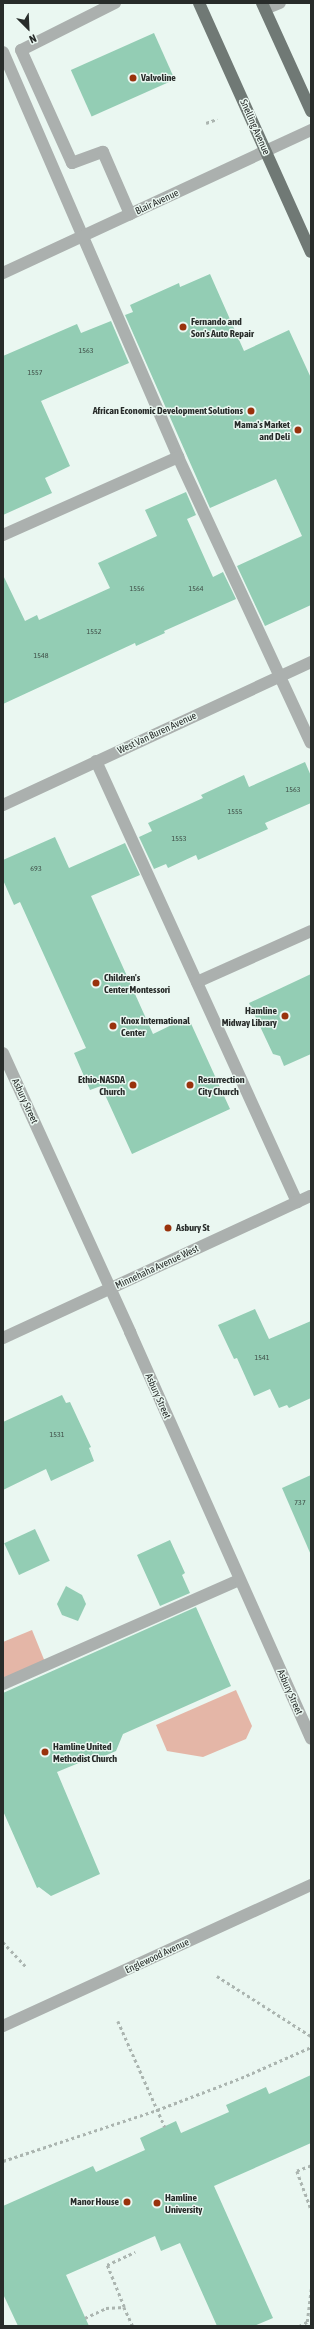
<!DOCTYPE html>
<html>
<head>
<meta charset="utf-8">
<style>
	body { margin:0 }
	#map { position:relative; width:314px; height:2329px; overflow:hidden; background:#eaf7f1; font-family:"Asap Condensed",sans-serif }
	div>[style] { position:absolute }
	.green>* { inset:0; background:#e4b6a7 }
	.building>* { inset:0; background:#93cdb4; transform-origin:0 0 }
	.path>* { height:2.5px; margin-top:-1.25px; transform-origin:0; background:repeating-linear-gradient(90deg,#abb5b0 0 3px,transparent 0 6px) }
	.service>* { height:12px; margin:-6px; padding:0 6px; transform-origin:6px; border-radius:6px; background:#abb0ae }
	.minor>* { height:12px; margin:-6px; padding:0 6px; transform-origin:6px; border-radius:6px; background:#abb0ae }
	.tertiary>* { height:12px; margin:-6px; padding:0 6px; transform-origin:6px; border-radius:6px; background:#abb0ae }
	.primary>* { height:12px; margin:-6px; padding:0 6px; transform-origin:6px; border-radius:6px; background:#707975 }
	.dots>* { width:11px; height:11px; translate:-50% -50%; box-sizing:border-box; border:2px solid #eaf7f1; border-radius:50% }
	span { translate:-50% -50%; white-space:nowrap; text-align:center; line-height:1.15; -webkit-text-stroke:3px #eaf7f1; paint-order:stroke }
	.number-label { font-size:8px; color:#43544c }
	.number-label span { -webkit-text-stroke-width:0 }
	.poi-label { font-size:10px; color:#282c2a; font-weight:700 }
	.left { translate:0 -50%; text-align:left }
	.right { translate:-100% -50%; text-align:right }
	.street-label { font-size:10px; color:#282c2a }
	.frame { position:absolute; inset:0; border:4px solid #282c2a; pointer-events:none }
	.north { position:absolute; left:8px; top:8px; width:40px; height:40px; -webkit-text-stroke:3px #eaf7f1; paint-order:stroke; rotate:156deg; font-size:11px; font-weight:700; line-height:16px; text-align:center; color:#282c2a }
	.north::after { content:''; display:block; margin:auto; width:14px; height:18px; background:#282c2a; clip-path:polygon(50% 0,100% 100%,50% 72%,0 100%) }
</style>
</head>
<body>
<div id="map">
	<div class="green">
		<i style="clip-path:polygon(32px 1630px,45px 1662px,3px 1680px,3px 1642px)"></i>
		<i style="clip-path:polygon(236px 1690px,252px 1726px,246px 1739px,203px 1757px,167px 1751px,156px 1725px)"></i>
	</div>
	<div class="building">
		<i style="left:154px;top:33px;width:51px;height:91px;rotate:66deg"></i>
		<i style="clip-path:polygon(210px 274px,244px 351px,289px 330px,311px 378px,311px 605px,265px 626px,237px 566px,302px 536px,276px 479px,210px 508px,125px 315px,133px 312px,130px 305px,179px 283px,180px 287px)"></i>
		<i style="clip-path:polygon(111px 321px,129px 363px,41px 401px,70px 466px,45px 478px,52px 493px,3px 515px,3px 356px,77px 324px,81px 333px)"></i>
		<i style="clip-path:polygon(186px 492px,196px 515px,187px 519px,213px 577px,223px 572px,236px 599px,164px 631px,165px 633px,136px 646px,135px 643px,3px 704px,3px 575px,25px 621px,37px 615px,39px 620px,110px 588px,98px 563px,157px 536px,145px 510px)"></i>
		<i style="clip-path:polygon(305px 762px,311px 776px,311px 803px,265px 823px,268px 829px,198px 860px,196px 855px,168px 868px,166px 864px,154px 869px,139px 837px,152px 831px,148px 823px,203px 798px,201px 795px,244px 775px,249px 787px)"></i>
		<i style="clip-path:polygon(55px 837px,69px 868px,125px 843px,140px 875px,91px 896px,153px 1034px,188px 1017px,230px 1109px,132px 1154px,101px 1086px,90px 1090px,74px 1053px,86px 1048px,20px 902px,14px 905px,3px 880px,3px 860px)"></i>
		<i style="clip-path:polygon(311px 974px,311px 1054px,284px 1066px,280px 1056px,273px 1054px,249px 1003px)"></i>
		<i style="clip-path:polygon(255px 1309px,269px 1339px,311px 1321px,311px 1398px,289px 1408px,287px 1405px,279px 1408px,270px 1389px,254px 1396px,237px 1358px,234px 1359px,218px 1325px)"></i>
		<i style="clip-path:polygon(62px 1395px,66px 1403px,70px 1402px,91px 1447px,89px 1448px,94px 1461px,51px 1481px,46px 1469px,3px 1490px,3px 1422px)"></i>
		<i style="clip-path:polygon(311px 1475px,311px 1555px,282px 1488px)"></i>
		<i style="left:35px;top:1529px;width:35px;height:34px;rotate:65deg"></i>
		<i style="clip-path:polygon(170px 1540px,185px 1573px,182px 1575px,190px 1593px,160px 1606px,137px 1555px)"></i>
		<i style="clip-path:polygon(66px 1586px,82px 1595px,86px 1604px,78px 1621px,62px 1615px,57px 1604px)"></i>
		<i style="clip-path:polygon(196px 1607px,231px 1686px,123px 1734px,116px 1751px,102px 1757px,98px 1755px,57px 1772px,100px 1874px,51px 1896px,39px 1887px,37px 1888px,3px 1811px,3px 1693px)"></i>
		<i style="clip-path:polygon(311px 2075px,311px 2143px,214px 2186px,273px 2318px,254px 2326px,217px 2326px,180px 2243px,161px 2251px,155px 2236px,66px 2275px,89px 2326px,18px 2326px,3px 2294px,3px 2206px,93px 2166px,96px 2172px,145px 2150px,140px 2138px,176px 2121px,181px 2133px,229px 2112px,226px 2105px,266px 2087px,269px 2094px)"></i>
	</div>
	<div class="path">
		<i style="left:206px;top:123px;width:12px;rotate:-20deg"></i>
		<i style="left:3px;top:1942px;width:34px;rotate:47deg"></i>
		<i style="left:217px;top:1976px;width:112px;rotate:32.6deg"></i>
		<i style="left:118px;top:2021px;width:116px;rotate:66.1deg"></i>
		<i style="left:3px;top:2161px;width:162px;rotate:-18.3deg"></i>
		<i style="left:157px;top:2110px;width:90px;rotate:-20.9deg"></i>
		<i style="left:241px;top:2078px;width:77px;rotate:-23.9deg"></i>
		<i style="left:311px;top:2166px;width:15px;rotate:160deg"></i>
		<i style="left:297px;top:2171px;width:40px;rotate:69.8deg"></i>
		<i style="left:124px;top:2307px;width:45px;rotate:-112deg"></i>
		<i style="left:107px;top:2265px;width:31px;rotate:-25deg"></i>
		<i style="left:85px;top:2318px;width:23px;rotate:-25deg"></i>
		<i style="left:106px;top:2308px;width:18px;rotate:-3deg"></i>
		<i style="left:124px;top:2307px;width:21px;rotate:65deg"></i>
		<i style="left:299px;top:2326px;width:9px;rotate:-27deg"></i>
		<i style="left:307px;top:2322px;width:35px;rotate:-83deg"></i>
	</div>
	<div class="service">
		<i style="left:115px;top:3px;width:105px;rotate:153.4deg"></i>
		<i style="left:21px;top:50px;width:124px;rotate:65.7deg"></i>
		<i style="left:72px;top:163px;width:33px;rotate:-20deg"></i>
		<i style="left:103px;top:152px;width:68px;rotate:66.5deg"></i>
		<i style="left:265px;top:9px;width:16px;rotate:-22deg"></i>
		<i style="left:3px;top:52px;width:441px;rotate:66.6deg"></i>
		<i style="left:178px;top:457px;width:315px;rotate:65.1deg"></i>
		<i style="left:3px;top:535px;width:192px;rotate:-24deg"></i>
		<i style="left:96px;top:761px;width:485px;rotate:65.5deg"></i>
		<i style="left:197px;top:982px;width:125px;rotate:-24.1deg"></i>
		<i style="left:3px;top:1684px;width:258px;rotate:-23.8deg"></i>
	</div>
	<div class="minor">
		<i style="left:3px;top:273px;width:340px;rotate:-24.9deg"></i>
		<i style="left:3px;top:805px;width:340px;rotate:-24.9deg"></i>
		<i style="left:3px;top:1053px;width:307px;rotate:65.5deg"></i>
		<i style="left:130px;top:1332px;width:445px;rotate:66deg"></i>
		<i style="left:3px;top:2026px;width:339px;rotate:-24.6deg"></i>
	</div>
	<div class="tertiary">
		<i style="left:3px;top:1338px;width:339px;rotate:-24.8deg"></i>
	</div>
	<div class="primary">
		<i style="left:199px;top:3px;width:273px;rotate:65.8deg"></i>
		<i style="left:262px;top:3px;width:119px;rotate:65.6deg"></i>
	</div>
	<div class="dots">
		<i style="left:133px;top:78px;background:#99320c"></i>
		<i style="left:183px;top:327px;background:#99320c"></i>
		<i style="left:251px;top:411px;background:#99320c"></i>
		<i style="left:298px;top:430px;background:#99320c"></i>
		<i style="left:96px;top:983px;background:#99320c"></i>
		<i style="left:285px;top:1016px;background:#99320c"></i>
		<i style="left:113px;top:1026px;background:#99320c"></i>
		<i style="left:133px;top:1085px;background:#99320c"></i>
		<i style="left:190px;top:1085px;background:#99320c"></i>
		<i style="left:168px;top:1228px;background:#99320c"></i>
		<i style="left:45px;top:1752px;background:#99320c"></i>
		<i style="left:127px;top:2202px;background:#99320c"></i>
		<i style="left:157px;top:2203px;background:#99320c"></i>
	</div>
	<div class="number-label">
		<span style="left:86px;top:351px">1563</span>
		<span style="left:35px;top:373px">1557</span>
		<span style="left:137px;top:589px">1556</span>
		<span style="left:196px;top:589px">1564</span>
		<span style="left:94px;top:632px">1552</span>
		<span style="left:41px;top:656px">1548</span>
		<span style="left:293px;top:790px">1563</span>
		<span style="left:235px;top:812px">1555</span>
		<span style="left:179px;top:839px">1553</span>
		<span style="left:36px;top:869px">693</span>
		<span style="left:262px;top:1358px">1541</span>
		<span style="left:57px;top:1435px">1531</span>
		<span style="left:300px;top:1503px">737</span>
	</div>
	<div class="poi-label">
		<span class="left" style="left:141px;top:78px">Valvoline</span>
		<span class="left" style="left:191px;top:327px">Fernando and<br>Son's Auto Repair</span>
		<span class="right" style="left:243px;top:411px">African Economic Development Solutions</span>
		<span class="right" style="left:290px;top:430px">Mama's Market<br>and Deli</span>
		<span class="left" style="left:104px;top:983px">Children's<br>Center Montessori</span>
		<span class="right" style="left:277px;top:1016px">Hamline<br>Midway Library</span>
		<span class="left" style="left:121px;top:1026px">Knox International<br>Center</span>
		<span class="right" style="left:125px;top:1085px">Ethio-NASDA<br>Church</span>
		<span class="left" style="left:198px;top:1085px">Resurrection<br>City Church</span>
		<span class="left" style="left:176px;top:1228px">Asbury St</span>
		<span class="left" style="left:53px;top:1752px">Hamline United<br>Methodist Church</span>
		<span class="left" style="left:165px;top:2203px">Hamline<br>University</span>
		<span class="right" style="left:119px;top:2202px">Manor House</span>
	</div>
	<div class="street-label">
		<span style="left:255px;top:127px;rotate:66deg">Snelling Avenue</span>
		<span style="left:157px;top:202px;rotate:-25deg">Blair Avenue</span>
		<span style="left:157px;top:733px;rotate:-25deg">West Van Buren Avenue</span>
		<span style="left:25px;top:1101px;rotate:65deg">Asbury Street</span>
		<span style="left:157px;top:1267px;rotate:-25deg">Minnehaha Avenue West</span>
		<span style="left:158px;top:1396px;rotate:66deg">Asbury Street</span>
		<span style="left:290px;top:1692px;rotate:66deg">Asbury Street</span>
		<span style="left:157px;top:1956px;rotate:-25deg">Englewood Avenue</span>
	</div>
	<div class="frame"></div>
	<div class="north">N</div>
</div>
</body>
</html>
